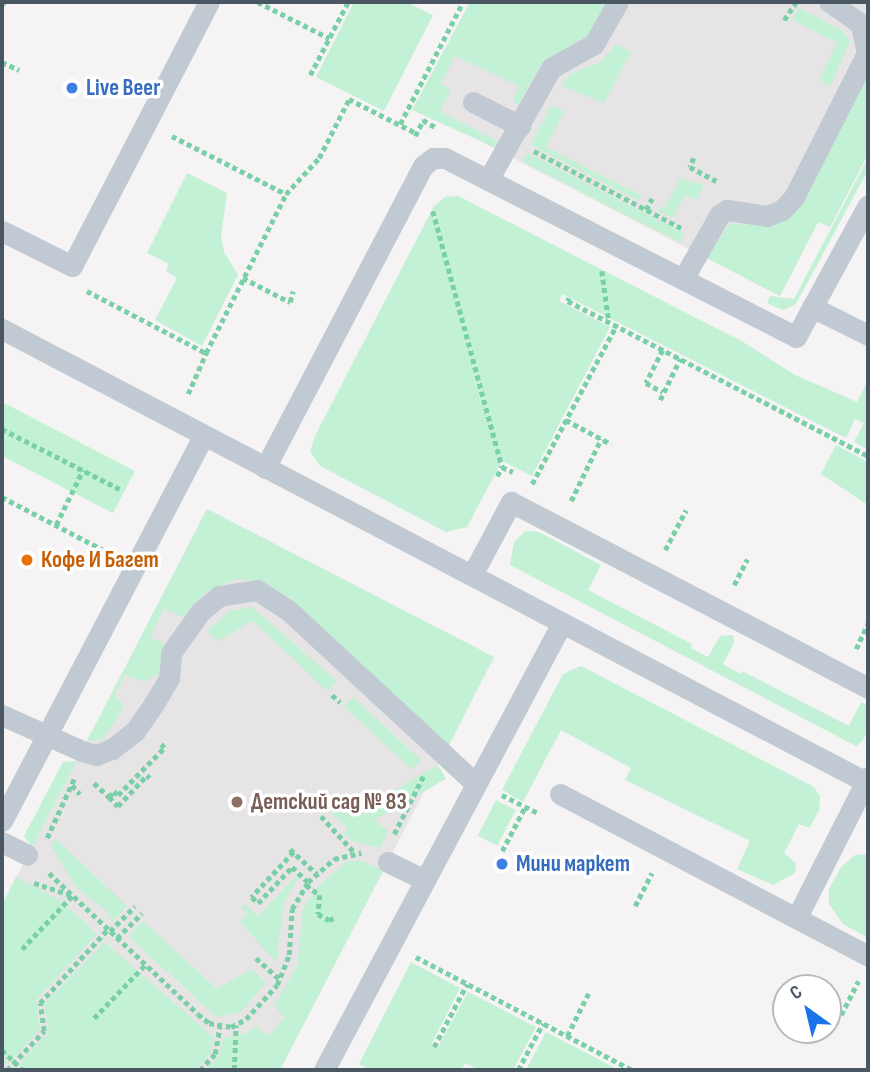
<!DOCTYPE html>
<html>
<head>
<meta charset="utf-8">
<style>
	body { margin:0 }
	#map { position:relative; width:870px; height:1072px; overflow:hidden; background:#f5f3f3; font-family:"Sofia Sans Condensed",sans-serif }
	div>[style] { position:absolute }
	.education>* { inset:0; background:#e6e4e5 }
	.green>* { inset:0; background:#c3f1d5; transform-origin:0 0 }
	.path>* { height:4.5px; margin-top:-2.25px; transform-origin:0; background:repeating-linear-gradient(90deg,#7ad0a6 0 5px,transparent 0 8.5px) }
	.service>* { height:21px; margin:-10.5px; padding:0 10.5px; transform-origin:10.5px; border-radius:10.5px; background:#c1cad2 }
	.dots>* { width:19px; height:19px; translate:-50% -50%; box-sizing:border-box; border:4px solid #fff; border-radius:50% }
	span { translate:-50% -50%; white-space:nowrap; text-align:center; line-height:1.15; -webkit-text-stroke:7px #fff; paint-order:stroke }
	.shop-label { font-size:23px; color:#366cbe; font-weight:700 }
	.left { translate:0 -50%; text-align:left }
	.food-label { font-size:23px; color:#c56008; font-weight:700 }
	.education-label { font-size:23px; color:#785e54; font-weight:700 }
	.frame { position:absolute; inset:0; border:4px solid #4a5661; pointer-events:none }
	.north { position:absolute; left:772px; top:974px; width:70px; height:70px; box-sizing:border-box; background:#fff; border:2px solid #b7bbc0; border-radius:50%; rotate:326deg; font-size:19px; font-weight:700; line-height:28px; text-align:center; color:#4a5661 }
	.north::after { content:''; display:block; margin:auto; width:24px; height:32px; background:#1a73e8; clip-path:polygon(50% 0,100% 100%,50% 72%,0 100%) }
</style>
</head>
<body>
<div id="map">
	<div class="education">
		<i style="clip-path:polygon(471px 2px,868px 2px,868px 154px,830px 227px,818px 222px,780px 296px,416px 108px)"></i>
		<i style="clip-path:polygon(207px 509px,494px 657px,280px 1070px,2px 1070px,2px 905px)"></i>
	</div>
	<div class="green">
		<i style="clip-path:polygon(354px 2px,406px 2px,433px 15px,384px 111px,316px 77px)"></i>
		<i style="clip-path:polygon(470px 2px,607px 2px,590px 34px,543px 61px,518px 105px,513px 100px,519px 86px,455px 56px,441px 84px,451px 90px,440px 111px,497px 141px,496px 148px,412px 110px)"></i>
		<i style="clip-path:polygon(799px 8px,843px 31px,850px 41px,831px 86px,819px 80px,837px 43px,792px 20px)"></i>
		<i style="clip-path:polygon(617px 44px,631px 52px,604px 103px,561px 86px,570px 74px,599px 63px)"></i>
		<i style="clip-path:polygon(868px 76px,868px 154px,830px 227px,818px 222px,780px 296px,707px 258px,729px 224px,775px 225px,793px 214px)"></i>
		<i style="clip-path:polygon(551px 105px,564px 112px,546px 147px,642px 196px,639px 201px,531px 145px)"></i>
		<i style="left:527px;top:153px;width:177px;height:10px;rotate:27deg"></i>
		<i style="clip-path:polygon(868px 158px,868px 170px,796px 304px,783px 310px,767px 303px,770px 296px,794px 299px)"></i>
		<i style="clip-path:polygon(187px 173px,227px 193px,221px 237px,224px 252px,238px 275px,202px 346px,155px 320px,177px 278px,166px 271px,169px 264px,147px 253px)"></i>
		<i style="clip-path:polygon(680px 178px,704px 185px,696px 200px,685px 195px,673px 218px,658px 211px,660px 206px,665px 208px)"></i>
		<i style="clip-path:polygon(458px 196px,743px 342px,795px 375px,857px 402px,868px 380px,868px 450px,854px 442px,864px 423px,855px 419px,846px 438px,562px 294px,559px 301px,610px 327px,532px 476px,502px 461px,467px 527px,446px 532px,320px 466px,310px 451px,316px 434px,434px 206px,445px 197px)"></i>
		<i style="clip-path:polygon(2px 402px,135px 471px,113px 513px,2px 456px)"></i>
		<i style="clip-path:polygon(836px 445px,868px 462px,868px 505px,821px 474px)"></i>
		<i style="clip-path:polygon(207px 509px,494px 657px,448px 747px,291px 599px,264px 582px,237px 579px,207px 591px,182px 617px,164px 608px,150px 637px,165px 645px,160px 673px,144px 682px,125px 675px,114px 696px,124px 705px,118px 717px,103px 739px,87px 741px)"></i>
		<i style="clip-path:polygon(525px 531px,539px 532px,601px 565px,588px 590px,692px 644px,691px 648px,708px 657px,720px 636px,733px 635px,734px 643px,723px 664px,740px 674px,742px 671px,849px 726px,861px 702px,866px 704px,868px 729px,862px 742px,856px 746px,510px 565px,514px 542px)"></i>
		<i style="clip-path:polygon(252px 607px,337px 681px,327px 691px,253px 621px,217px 641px,207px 631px,229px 611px)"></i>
		<i style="clip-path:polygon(581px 666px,814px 787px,820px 796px,819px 810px,810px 828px,799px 824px,784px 853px,796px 863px,795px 873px,773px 885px,737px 869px,750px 841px,625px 780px,631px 768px,561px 730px,523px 802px,502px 790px,563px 674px)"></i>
		<i style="left:353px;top:697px;width:93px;height:13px;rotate:43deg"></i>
		<i style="clip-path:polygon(77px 761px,32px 847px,24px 836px,63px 762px)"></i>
		<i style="left:438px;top:765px;width:16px;height:85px;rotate:60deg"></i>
		<i style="left:496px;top:800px;width:22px;height:40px;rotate:27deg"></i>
		<i style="clip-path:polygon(352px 803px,388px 831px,380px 848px,352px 841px,344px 833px,347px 828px,330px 812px,337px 805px,344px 811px)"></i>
		<i style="clip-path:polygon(55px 838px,127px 906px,112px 922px,107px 911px,77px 888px,51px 846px)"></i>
		<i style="clip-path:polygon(868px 854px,868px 938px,843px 924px,829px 904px,829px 889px,842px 866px,855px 855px)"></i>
		<i style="clip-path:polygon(348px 861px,363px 861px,383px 871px,280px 1070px,205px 1070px,219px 1056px,223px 1038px,244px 1034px,256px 1026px,268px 1036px,285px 1017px,274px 1006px,297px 966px,303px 909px,318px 886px)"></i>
		<i style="clip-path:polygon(296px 876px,298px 878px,284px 903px,276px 962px,240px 922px,248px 914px,241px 908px,244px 904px,258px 916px)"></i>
		<i style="clip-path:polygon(16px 877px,61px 901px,97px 934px,36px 1000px,40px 1029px,15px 1057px,9px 1056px,2px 1070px,2px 905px)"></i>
		<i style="clip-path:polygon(143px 921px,217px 989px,251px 969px,266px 983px,241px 1012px,216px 1017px,171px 975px,170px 969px,166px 972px,129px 936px)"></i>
		<i style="clip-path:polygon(105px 942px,213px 1037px,211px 1053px,195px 1070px,19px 1070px,21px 1062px,49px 1032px,44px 1004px)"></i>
		<i style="clip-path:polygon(411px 962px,460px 988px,431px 1045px,437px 1049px,468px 992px,536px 1027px,513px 1070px,479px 1070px,465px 1063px,461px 1070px,371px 1070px,359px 1064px)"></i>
		<i style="clip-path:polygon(546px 1032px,619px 1070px,526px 1070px)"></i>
	</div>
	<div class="path">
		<i style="left:258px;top:2px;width:80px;rotate:26.9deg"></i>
		<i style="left:2px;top:5px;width:4px;rotate:-56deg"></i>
		<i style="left:784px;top:20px;width:22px;rotate:-56deg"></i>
		<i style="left:2px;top:62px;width:19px;rotate:25deg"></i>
		<i style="left:310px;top:75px;width:82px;rotate:-62.5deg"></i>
		<i style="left:400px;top:124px;width:137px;rotate:-62.7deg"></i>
		<i style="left:172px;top:136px;width:128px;rotate:27deg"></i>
		<i style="left:415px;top:136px;width:18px;rotate:-63deg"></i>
		<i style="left:423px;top:120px;width:16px;rotate:30deg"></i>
		<i style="left:534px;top:151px;width:166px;rotate:27.6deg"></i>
		<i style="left:694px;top:158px;width:10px;rotate:114deg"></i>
		<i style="left:690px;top:167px;width:30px;rotate:28deg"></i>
		<i style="left:646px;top:210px;width:13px;rotate:-63deg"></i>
		<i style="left:433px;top:211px;width:265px;rotate:74.9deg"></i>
		<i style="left:602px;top:271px;width:51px;rotate:82.2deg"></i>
		<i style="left:243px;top:278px;width:53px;rotate:27.1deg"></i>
		<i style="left:290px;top:302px;width:11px;rotate:-75deg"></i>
		<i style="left:87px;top:291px;width:134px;rotate:27.5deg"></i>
		<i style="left:206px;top:353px;width:178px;rotate:-63.3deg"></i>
		<i style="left:286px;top:194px;width:49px;rotate:-47.5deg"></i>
		<i style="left:319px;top:158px;width:66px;rotate:-63deg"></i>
		<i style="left:349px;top:99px;width:75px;rotate:26.9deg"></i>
		<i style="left:569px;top:298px;width:3px;rotate:108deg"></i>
		<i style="left:568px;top:301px;width:338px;rotate:27.3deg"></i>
		<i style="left:663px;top:350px;width:37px;rotate:117deg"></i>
		<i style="left:646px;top:383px;width:19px;rotate:28deg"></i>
		<i style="left:188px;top:394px;width:45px;rotate:-66.3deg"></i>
		<i style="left:660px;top:400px;width:46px;rotate:-64deg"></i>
		<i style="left:566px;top:420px;width:51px;rotate:28.1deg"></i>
		<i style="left:2px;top:429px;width:132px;rotate:27deg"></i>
		<i style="left:497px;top:476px;width:10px;rotate:-61deg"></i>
		<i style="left:502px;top:467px;width:12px;rotate:24deg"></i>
		<i style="left:532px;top:484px;width:179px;rotate:-62deg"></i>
		<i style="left:2px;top:497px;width:123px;rotate:27.6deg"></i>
		<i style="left:571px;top:501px;width:69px;rotate:-64.2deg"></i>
		<i style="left:56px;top:525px;width:61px;rotate:-63.9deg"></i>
		<i style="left:665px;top:550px;width:45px;rotate:-62.3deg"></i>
		<i style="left:734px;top:585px;width:29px;rotate:-63deg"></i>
		<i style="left:856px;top:649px;width:29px;rotate:-65deg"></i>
		<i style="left:332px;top:695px;width:11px;rotate:41deg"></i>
		<i style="left:94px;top:783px;width:21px;rotate:43deg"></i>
		<i style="left:109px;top:797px;width:8px;rotate:-50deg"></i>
		<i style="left:114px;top:791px;width:6px;rotate:45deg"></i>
		<i style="left:118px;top:795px;width:66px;rotate:-45.6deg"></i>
		<i style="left:164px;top:748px;width:5px;rotate:-127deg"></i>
		<i style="left:72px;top:785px;width:12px;rotate:48deg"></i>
		<i style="left:502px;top:795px;width:40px;rotate:26.6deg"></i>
		<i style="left:109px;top:797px;width:13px;rotate:45deg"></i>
		<i style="left:118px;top:806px;width:42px;rotate:-46.9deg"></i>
		<i style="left:147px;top:775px;width:4px;rotate:45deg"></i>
		<i style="left:321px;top:816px;width:50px;rotate:47.4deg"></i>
		<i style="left:394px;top:834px;width:68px;rotate:-63.1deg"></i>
		<i style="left:47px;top:838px;width:65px;rotate:-65.4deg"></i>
		<i style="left:290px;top:849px;width:37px;rotate:43deg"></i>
		<i style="left:502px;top:851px;width:50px;rotate:-62.4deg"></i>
		<i style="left:294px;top:852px;width:62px;rotate:133deg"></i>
		<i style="left:252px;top:897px;width:8px;rotate:45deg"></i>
		<i style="left:258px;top:903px;width:50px;rotate:-46.6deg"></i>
		<i style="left:292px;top:867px;width:22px;rotate:43deg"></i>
		<i style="left:49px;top:873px;width:205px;rotate:43.4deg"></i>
		<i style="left:198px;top:1014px;width:14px;rotate:39deg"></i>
		<i style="left:209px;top:1023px;width:22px;rotate:10deg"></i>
		<i style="left:231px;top:1027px;width:17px;rotate:-28deg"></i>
		<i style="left:246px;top:1019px;width:46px;rotate:-47.6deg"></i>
		<i style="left:277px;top:985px;width:32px;rotate:-68deg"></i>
		<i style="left:289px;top:955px;width:46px;rotate:-86.3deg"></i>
		<i style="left:292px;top:909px;width:31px;rotate:-59deg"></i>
		<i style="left:308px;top:882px;width:35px;rotate:-41deg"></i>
		<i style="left:334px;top:859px;width:28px;rotate:-13deg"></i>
		<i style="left:34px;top:883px;width:40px;rotate:18deg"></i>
		<i style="left:306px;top:885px;width:17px;rotate:36deg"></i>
		<i style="left:320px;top:895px;width:19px;rotate:96deg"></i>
		<i style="left:318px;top:914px;width:13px;rotate:29deg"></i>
		<i style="left:329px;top:920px;width:5px;rotate:-22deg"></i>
		<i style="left:635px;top:906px;width:37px;rotate:-63deg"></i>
		<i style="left:110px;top:931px;width:35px;rotate:-45deg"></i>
		<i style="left:117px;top:938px;width:35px;rotate:-45deg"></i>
		<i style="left:22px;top:949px;width:73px;rotate:-46.7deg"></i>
		<i style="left:416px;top:957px;width:244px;rotate:27.6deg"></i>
		<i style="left:256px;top:958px;width:31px;rotate:42deg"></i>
		<i style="left:841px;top:1015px;width:38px;rotate:-63deg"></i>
		<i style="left:94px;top:1018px;width:75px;rotate:-46.1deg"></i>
		<i style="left:567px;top:1036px;width:49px;rotate:-63.4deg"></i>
		<i style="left:434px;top:1047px;width:71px;rotate:-62.4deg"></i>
		<i style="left:2px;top:1050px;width:29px;rotate:44deg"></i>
		<i style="left:7px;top:1070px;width:54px;rotate:-46.5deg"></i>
		<i style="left:44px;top:1031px;width:28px;rotate:-98deg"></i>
		<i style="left:40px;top:1003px;width:100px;rotate:-47.4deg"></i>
		<i style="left:200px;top:1070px;width:22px;rotate:-47deg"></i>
		<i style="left:215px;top:1054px;width:27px;rotate:-80deg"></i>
		<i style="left:234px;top:1070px;width:45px;rotate:-87.5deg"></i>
		<i style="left:518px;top:1070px;width:53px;rotate:-62deg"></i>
	</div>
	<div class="service">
		<i style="left:473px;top:102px;width:53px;rotate:27.1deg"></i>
		<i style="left:488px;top:180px;width:129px;rotate:-60.6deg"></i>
		<i style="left:551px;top:68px;width:49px;rotate:-29.2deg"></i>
		<i style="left:594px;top:44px;width:48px;rotate:-60.3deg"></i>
		<i style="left:2px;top:231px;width:78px;rotate:26.6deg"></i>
		<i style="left:72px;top:266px;width:297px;rotate:-62.6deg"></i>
		<i style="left:683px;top:279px;width:75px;rotate:-60.4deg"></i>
		<i style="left:720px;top:214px;width:8px;rotate:-30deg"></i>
		<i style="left:727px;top:210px;width:40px;rotate:8.5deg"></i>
		<i style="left:767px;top:216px;width:16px;rotate:-22deg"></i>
		<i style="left:782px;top:210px;width:18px;rotate:-47deg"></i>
		<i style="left:794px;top:197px;width:161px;rotate:-63.1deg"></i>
		<i style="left:867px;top:53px;width:30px;rotate:-102deg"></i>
		<i style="left:861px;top:24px;width:39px;rotate:-145deg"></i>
		<i style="left:812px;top:307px;width:63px;rotate:26.6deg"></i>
		<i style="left:2px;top:329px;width:976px;rotate:27.67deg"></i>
		<i style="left:265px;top:468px;width:341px;rotate:-62.4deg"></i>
		<i style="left:423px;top:166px;width:13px;rotate:-39deg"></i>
		<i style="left:433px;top:158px;width:12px"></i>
		<i style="left:445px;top:158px;width:394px;rotate:27deg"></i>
		<i style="left:796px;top:337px;width:150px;rotate:-61.4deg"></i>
		<i style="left:472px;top:575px;width:83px;rotate:-61.9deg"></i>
		<i style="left:511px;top:502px;width:403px;rotate:27.5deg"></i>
		<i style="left:2px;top:715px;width:88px;rotate:24.2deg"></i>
		<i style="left:82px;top:751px;width:15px;rotate:16deg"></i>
		<i style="left:96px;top:755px;width:17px;rotate:-21deg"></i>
		<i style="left:112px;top:749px;width:29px;rotate:-38deg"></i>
		<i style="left:135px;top:731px;width:32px;rotate:-55deg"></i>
		<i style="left:153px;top:705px;width:31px;rotate:-59deg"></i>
		<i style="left:169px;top:678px;width:25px;rotate:-85deg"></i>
		<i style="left:171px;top:653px;width:50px;rotate:-54.7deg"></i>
		<i style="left:200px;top:612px;width:25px;rotate:-40deg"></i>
		<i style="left:219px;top:596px;width:38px;rotate:-9deg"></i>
		<i style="left:257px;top:590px;width:37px;rotate:33deg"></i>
		<i style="left:288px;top:610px;width:255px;rotate:42.8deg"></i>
		<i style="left:560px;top:794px;width:348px;rotate:27.7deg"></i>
		<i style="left:2px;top:821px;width:433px;rotate:-62.4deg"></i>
		<i style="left:2px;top:842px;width:28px;rotate:27deg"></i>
		<i style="left:388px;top:862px;width:39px;rotate:26deg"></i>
		<i style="left:797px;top:917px;width:157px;rotate:-63.1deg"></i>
		<i style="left:324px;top:1070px;width:506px;rotate:-61.97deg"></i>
	</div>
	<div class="dots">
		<i style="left:72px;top:88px;background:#3f7fe0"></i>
		<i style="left:27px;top:560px;background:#e8710a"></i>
		<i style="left:237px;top:802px;background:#8d6e63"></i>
		<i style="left:502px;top:864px;background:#3f7fe0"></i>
	</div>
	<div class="shop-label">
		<span class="left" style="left:86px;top:88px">Live Beer</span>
		<span class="left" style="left:516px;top:864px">Мини маркет</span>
	</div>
	<div class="food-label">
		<span class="left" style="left:41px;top:560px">Кофе И Багет</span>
	</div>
	<div class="education-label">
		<span class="left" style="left:251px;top:802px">Детский сад № 83</span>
	</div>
	<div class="frame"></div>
	<div class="north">С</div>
</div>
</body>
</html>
